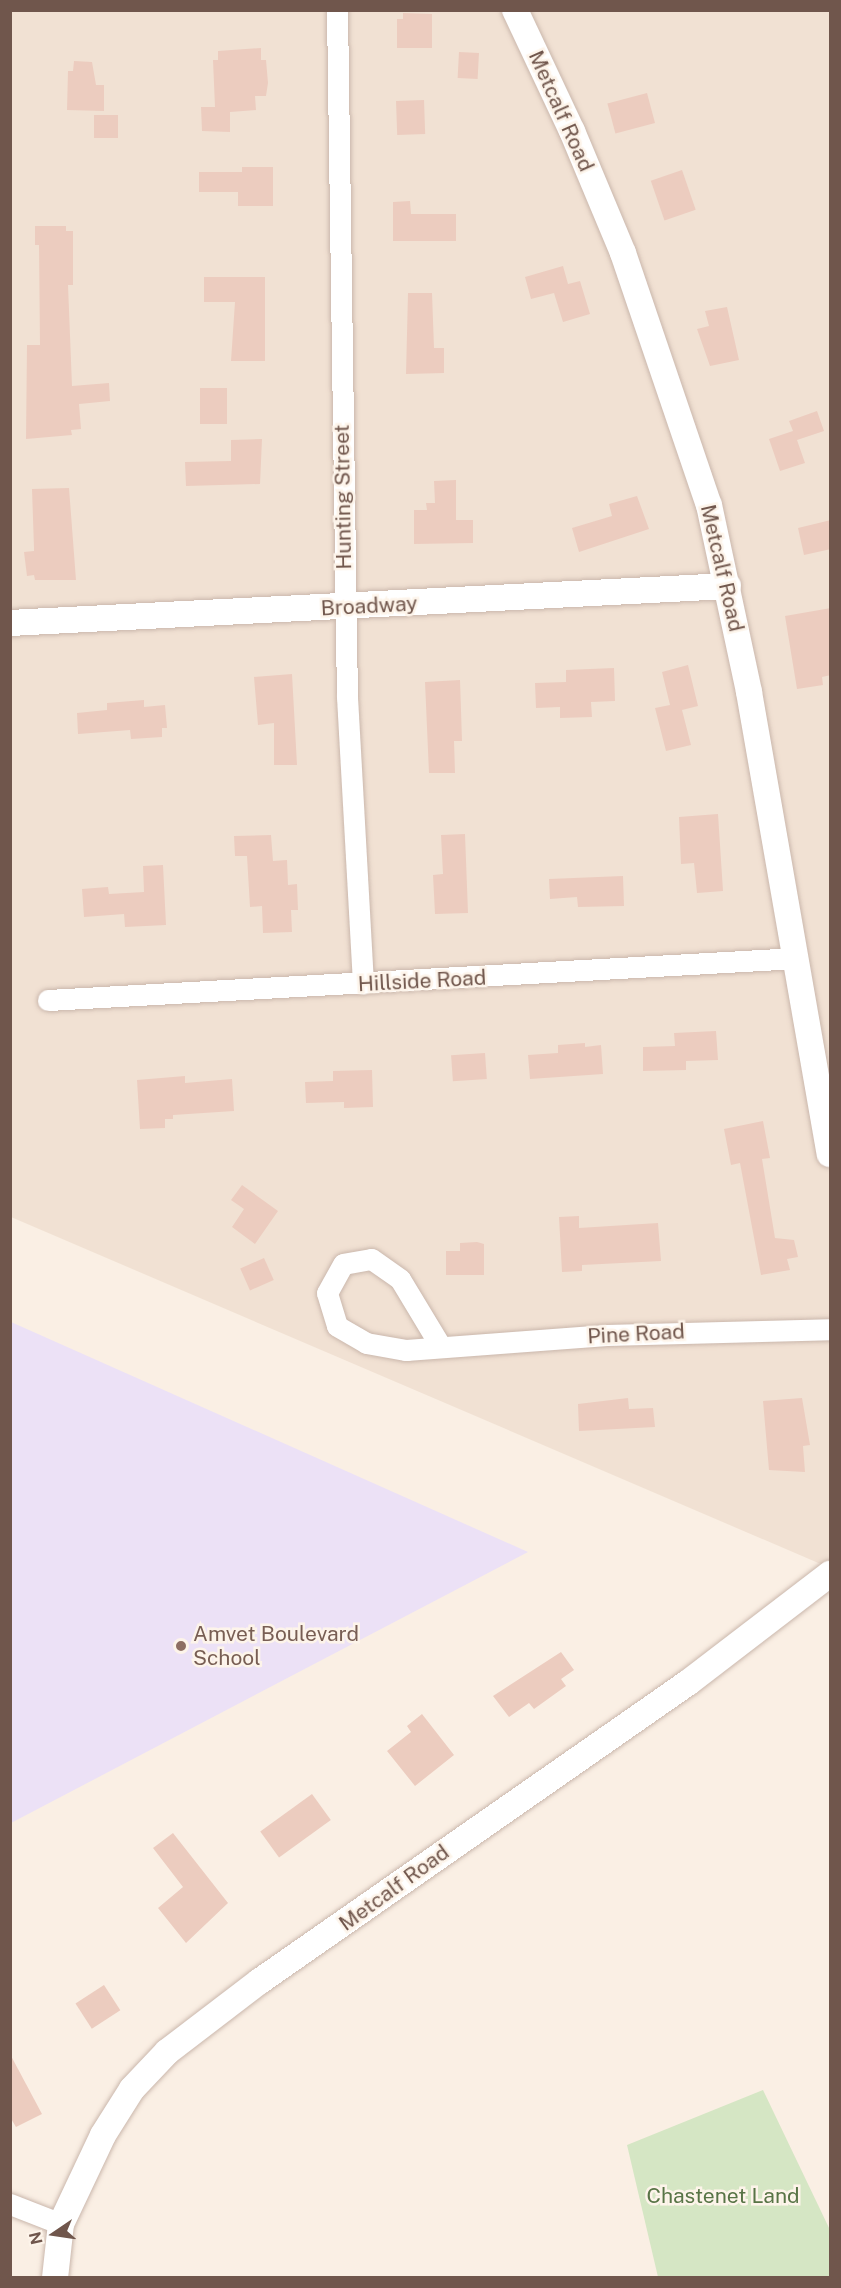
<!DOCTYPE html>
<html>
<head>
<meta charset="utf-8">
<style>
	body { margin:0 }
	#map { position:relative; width:841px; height:2288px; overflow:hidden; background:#faefe4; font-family:"Public Sans",sans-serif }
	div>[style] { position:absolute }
	.residential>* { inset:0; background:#f1e1d3 }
	.education>* { inset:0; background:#ece1f6 }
	.green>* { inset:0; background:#d5e6c4 }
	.building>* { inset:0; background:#ecccbf; transform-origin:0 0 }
	.roads { filter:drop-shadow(0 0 2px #cab7ac) drop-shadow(0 0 2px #cab7ac) }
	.minor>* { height:21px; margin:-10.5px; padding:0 10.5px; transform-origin:10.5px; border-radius:10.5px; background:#fff }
	.tertiary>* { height:26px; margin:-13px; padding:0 13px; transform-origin:13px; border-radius:13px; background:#fff }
	.dots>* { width:16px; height:16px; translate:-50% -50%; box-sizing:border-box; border:3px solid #fdf4ea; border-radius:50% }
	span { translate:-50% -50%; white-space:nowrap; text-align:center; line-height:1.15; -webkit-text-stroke:5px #fdf4ea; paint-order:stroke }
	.street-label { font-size:21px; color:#70564c }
	.education-label { font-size:21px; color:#785e54 }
	.left { translate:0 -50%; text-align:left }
	.park-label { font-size:21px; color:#587446 }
	.frame { position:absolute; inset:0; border:12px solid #70564c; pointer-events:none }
	.north { position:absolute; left:24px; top:2204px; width:60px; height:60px; -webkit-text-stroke:4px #fdf4ea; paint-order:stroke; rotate:257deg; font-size:16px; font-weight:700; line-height:24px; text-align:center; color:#70564c }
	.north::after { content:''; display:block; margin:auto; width:21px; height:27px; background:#70564c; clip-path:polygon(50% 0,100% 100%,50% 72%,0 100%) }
</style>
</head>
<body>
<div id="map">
	<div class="residential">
		<i style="clip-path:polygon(11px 11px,830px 11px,830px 1568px,11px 1217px)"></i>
	</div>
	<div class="education">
		<i style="clip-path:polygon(11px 1322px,528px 1552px,11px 1823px)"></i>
	</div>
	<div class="green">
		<i style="clip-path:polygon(763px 2090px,830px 2230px,830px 2277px,658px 2277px,627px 2145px)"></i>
	</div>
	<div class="building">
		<i style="clip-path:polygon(403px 13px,432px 14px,432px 48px,397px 48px,397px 19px,403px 19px)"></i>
		<i style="clip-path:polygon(261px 48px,261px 60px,266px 60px,268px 83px,266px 96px,255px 96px,256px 110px,230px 112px,230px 132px,202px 131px,201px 107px,215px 107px,213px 60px,218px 60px,218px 51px)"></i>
		<i style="left:459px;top:52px;width:20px;height:26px;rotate:3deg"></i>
		<i style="clip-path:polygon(74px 61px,92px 62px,96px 85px,104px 85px,104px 111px,67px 110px,68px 71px,73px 71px)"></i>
		<i style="left:647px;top:93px;width:31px;height:41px;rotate:75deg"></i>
		<i style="left:424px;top:100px;width:34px;height:28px;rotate:88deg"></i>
		<i style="left:94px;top:115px;width:24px;height:23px"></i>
		<i style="clip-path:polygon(242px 167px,273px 167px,273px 206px,238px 206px,238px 192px,199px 192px,199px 172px,242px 172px)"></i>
		<i style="left:682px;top:170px;width:42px;height:33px;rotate:71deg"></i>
		<i style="clip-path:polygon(410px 201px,411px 214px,456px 214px,456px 241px,393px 241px,393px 202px)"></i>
		<i style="clip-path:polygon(35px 226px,66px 226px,66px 231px,73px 231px,73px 285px,68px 285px,72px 386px,109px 383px,110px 401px,79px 404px,81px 429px,71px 430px,72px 435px,26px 439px,27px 345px,40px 345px,39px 245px,35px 245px)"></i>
		<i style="clip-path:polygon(563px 266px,568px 284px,580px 281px,590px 314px,563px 322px,554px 293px,531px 299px,525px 277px)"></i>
		<i style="clip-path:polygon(204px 277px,265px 277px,265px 361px,231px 361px,235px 302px,204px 302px)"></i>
		<i style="clip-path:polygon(408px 293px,432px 293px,434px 348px,444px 348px,444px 373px,406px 374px)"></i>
		<i style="clip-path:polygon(727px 307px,739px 360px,710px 366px,697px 329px,709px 326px,705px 311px)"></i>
		<i style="left:200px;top:388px;width:27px;height:36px"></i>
		<i style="clip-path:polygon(817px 411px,824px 431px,797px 440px,805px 463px,780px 471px,769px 439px,793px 431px,789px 421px)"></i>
		<i style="clip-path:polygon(262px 439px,260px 484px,186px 486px,185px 462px,231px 461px,231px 440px)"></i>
		<i style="clip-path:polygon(456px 480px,456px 520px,473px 520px,473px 543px,414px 544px,414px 510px,427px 510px,426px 503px,435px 503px,434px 481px)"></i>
		<i style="clip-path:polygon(69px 488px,76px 580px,35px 580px,34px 575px,27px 576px,24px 552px,34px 551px,34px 548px,32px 489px)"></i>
		<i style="clip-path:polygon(637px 496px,649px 529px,579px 552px,572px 528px,612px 516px,609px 504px)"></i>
		<i style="clip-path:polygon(831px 520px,831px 549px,804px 555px,798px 528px)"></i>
		<i style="clip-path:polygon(831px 608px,831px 675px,822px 677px,823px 685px,797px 689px,785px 616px)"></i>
		<i style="clip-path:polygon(688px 665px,698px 706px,682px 710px,691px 745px,666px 751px,655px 708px,670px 705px,662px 672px)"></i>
		<i style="clip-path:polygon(614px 668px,615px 701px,591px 702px,592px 717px,560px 718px,560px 707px,536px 708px,535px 683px,566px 682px,566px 670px)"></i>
		<i style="clip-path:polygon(292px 674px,297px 765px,274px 765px,274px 723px,258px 725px,254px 677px)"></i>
		<i style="clip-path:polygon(460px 680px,462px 741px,454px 741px,455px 773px,429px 773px,425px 682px)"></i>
		<i style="clip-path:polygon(144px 700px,144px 707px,165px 705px,167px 728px,162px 728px,162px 737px,131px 739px,130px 730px,78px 734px,77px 713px,107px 710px,107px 703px)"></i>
		<i style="clip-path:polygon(718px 814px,723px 891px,697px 893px,694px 863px,681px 864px,679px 817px)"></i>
		<i style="clip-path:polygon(465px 834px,468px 913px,435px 914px,433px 875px,443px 874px,441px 835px)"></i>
		<i style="clip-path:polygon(271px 835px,273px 861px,287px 860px,288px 885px,297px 884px,298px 910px,291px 910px,292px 932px,263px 933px,262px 906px,250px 907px,247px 856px,235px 856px,234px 836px)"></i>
		<i style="clip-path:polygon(163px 865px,166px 925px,125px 927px,124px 914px,84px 917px,82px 889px,108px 887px,109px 894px,144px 892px,143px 866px)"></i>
		<i style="clip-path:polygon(623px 876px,624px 906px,578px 907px,577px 897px,550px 899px,549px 879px)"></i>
		<i style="clip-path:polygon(716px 1031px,718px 1060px,686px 1061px,686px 1070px,643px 1071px,643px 1047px,675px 1046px,674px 1033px)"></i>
		<i style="clip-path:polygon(585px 1043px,585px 1047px,601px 1045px,603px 1074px,530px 1079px,528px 1055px,558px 1053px,558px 1045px)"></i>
		<i style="left:485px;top:1053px;width:26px;height:34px;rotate:86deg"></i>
		<i style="clip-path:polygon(372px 1070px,373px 1107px,344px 1108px,344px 1102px,306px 1103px,305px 1082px,333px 1081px,333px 1071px)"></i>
		<i style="clip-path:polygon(185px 1076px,185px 1083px,232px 1079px,234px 1111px,173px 1115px,173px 1119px,165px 1119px,165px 1128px,140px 1129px,137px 1080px)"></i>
		<i style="clip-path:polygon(763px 1121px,770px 1158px,762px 1159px,775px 1238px,794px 1240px,798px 1257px,787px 1259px,790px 1270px,761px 1275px,740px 1163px,731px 1165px,724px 1129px)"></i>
		<i style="clip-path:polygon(242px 1185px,278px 1211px,255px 1244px,232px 1227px,244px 1209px,231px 1200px)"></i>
		<i style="clip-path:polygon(579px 1216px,579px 1228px,658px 1223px,661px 1261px,582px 1265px,582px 1271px,562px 1272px,559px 1217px)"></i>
		<i style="clip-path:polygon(477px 1242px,484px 1244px,484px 1275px,446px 1275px,446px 1251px,460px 1251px,460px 1243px)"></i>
		<i style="left:264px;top:1258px;width:24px;height:26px;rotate:66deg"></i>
		<i style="clip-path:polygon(628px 1398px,629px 1409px,653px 1408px,655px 1427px,579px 1431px,578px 1404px)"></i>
		<i style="clip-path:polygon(802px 1398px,810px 1445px,803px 1446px,805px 1472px,769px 1470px,763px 1401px)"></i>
		<i style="clip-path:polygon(561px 1652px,574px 1670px,561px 1679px,566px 1686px,534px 1709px,529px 1703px,509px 1717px,493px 1696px)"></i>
		<i style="clip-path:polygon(422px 1714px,454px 1755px,415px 1786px,387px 1751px,411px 1732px,407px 1726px)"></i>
		<i style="left:312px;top:1794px;width:32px;height:64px;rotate:54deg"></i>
		<i style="clip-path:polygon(173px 1833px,228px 1903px,186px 1943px,158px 1908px,183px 1887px,153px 1848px)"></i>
		<i style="left:104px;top:1985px;width:30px;height:34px;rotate:57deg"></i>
		<i style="clip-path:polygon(10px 2054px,42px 2114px,16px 2127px,10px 2117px)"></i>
	</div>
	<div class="roads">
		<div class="minor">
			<i style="left:337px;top:10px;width:687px;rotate:89.17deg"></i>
			<i style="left:347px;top:697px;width:287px;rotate:86.8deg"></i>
			<i style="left:48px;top:1000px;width:749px;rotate:-3.21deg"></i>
			<i style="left:441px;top:1347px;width:79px;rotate:-121.1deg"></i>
			<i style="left:400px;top:1279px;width:35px;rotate:-145deg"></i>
			<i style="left:371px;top:1259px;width:28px;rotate:170deg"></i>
			<i style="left:343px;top:1264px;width:33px;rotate:119deg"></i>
			<i style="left:327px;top:1293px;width:34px;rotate:73deg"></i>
			<i style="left:337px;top:1326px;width:34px;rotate:30deg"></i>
			<i style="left:366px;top:1343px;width:41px;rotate:9.9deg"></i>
			<i style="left:406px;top:1350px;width:201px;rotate:-4.3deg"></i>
			<i style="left:606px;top:1335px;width:224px;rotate:-1.5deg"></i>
			<i style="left:10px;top:2204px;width:55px;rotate:21.4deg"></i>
		</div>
		<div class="tertiary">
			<i style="left:515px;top:10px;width:134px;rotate:64.8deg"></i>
			<i style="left:572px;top:131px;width:132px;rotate:67.3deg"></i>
			<i style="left:623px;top:253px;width:266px;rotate:71.2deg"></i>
			<i style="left:709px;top:505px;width:191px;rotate:77.9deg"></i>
			<i style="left:749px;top:692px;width:469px;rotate:80.1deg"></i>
			<i style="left:10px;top:623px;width:719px;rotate:-2.95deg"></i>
			<i style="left:55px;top:2278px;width:54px;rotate:-83.7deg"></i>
			<i style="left:61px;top:2224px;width:98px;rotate:-64.7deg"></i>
			<i style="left:103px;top:2135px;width:54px;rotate:-57.8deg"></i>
			<i style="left:132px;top:2089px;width:51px;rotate:-46.6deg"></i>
			<i style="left:167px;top:2052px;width:117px;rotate:-37.4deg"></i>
			<i style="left:260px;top:1981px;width:523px;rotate:-34.88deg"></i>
			<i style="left:689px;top:1682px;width:178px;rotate:-37.5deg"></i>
		</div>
	</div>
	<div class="dots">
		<i style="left:181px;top:1646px;background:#8d6e63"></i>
	</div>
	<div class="street-label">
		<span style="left:561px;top:111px;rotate:66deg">Metcalf Road</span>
		<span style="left:343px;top:497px;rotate:-91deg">Hunting Street</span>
		<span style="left:722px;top:568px;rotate:77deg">Metcalf Road</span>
		<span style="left:369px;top:606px;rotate:-3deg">Broadway</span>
		<span style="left:422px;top:981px;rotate:-3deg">Hillside Road</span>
		<span style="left:636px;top:1334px;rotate:-3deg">Pine Road</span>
		<span style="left:394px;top:1888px;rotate:-36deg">Metcalf Road</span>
	</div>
	<div class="education-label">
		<span class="left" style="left:193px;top:1646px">Amvet Boulevard<br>School</span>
	</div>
	<div class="park-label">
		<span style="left:723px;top:2196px">Chastenet Land</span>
	</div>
	<div class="frame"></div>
	<div class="north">N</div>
</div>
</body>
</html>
